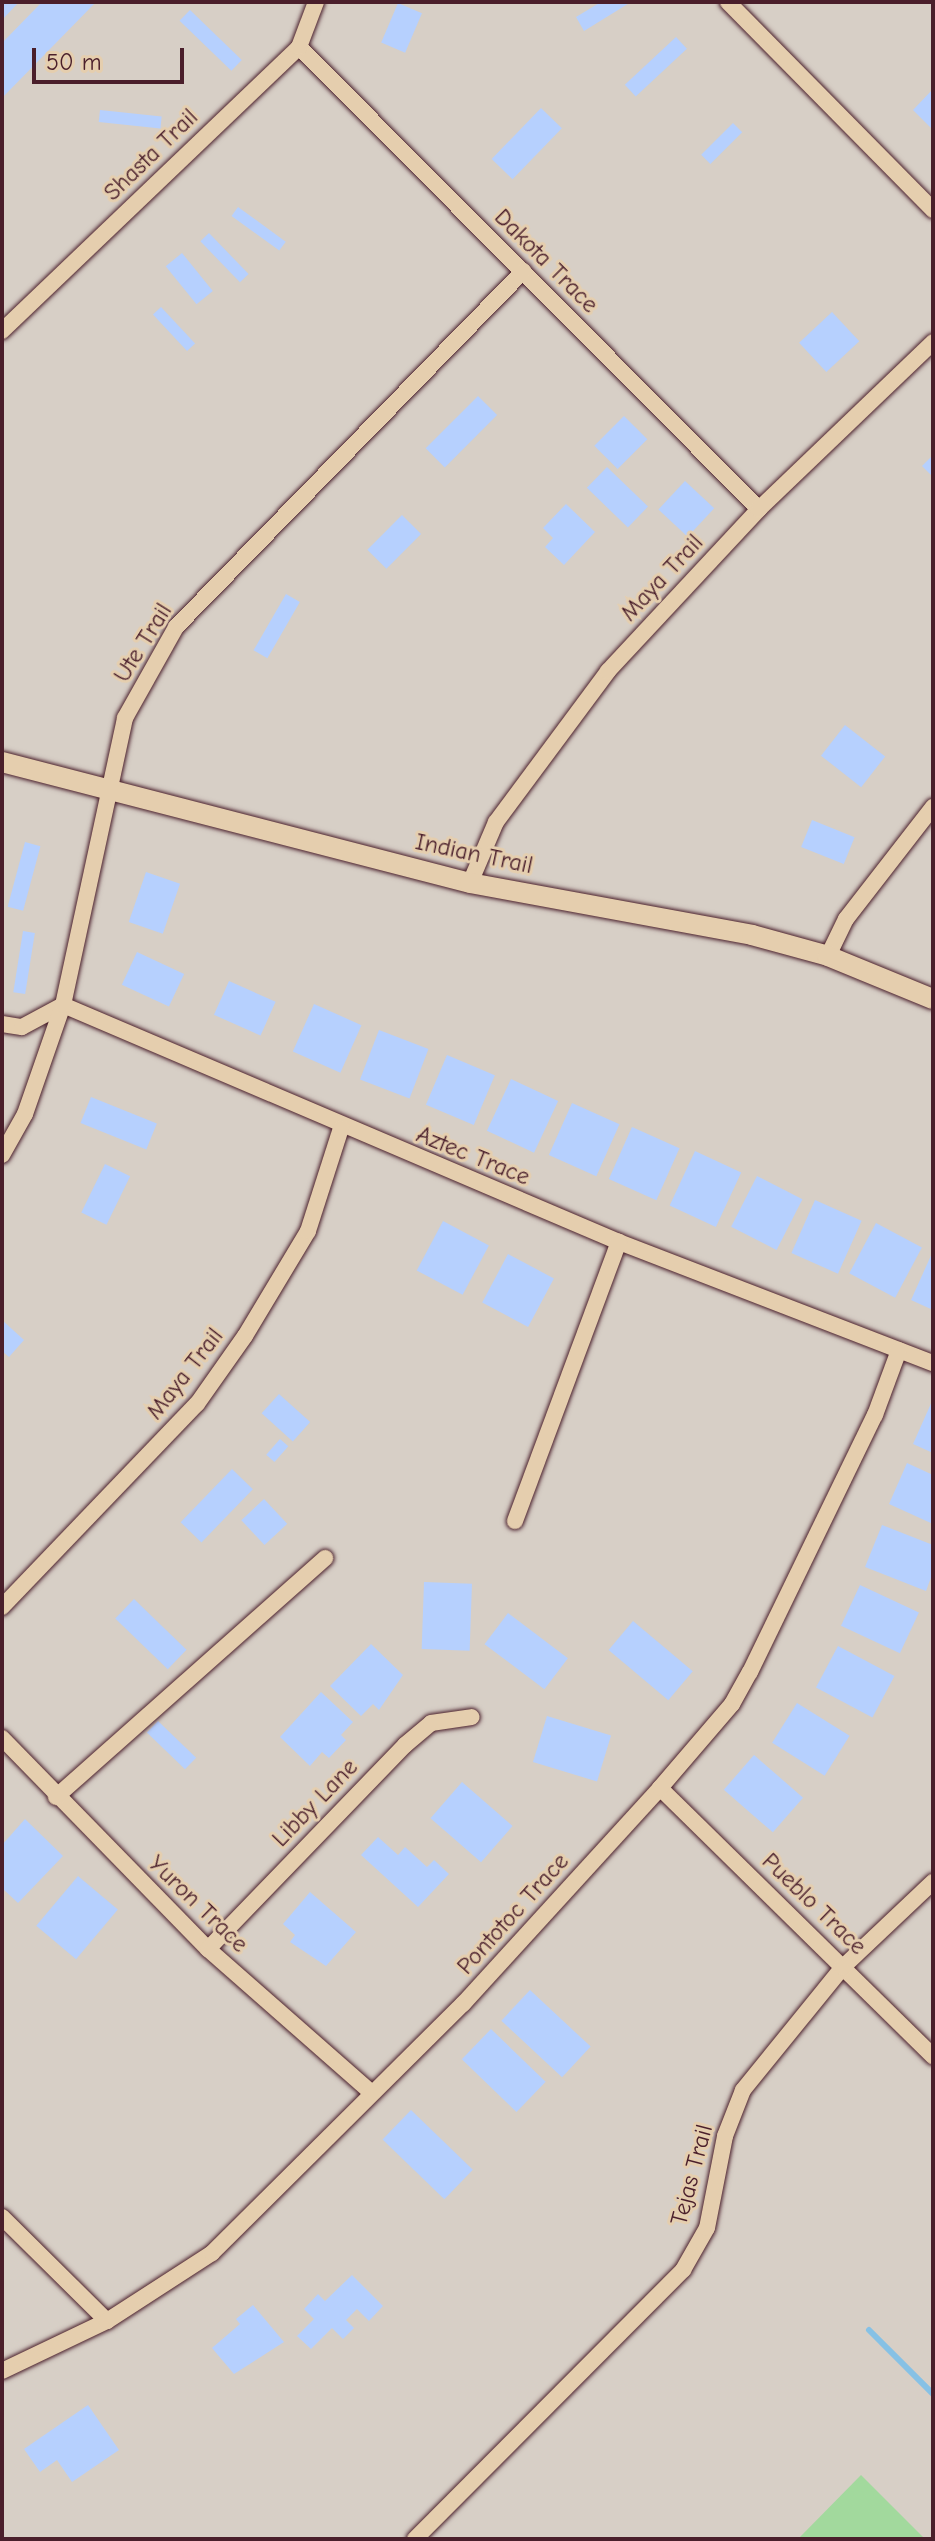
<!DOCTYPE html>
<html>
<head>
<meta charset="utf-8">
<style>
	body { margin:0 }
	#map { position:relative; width:935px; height:2541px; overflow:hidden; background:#d7cfc6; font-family:"Comic Neue",sans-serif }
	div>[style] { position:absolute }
	.green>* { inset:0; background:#a2d99d }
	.stream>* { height:6px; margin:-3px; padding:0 3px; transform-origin:3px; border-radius:3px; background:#86c1e5 }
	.building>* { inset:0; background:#b6d0fe; transform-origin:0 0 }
	.roads { filter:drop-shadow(0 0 2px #4a1f2b) drop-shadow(0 0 2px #4a1f2b) }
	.minor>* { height:16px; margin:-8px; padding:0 8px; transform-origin:8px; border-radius:8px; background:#e5ceae }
	.tertiary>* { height:20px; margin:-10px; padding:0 10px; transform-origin:10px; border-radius:10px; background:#e5ceae }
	span { translate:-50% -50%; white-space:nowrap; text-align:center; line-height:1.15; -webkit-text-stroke:6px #e5ceae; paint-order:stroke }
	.street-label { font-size:24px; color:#4a1f2b }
	.frame { position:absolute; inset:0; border:4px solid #4a1f2b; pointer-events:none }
	.scale { position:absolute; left:32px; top:48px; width:152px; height:36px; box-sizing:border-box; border:4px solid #4a1f2b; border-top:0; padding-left:10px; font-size:24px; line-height:28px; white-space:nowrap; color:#4a1f2b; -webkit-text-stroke:6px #e5ceae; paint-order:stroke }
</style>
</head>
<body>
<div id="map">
	<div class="green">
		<i style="clip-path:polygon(861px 2475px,925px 2539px,798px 2539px)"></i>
	</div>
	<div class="stream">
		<i style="left:869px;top:2330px;width:91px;rotate:45deg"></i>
	</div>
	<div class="building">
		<i style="clip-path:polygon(2px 2px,19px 2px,2px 20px)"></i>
		<i style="clip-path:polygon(42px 2px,96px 2px,2px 98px,2px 43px)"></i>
		<i style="clip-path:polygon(601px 2px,631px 2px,584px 31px,576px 17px)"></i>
		<i style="left:398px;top:3px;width:26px;height:43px;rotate:23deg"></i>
		<i style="left:190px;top:10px;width:72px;height:15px;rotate:44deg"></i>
		<i style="left:676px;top:37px;width:16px;height:70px;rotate:47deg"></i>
		<i style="clip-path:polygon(933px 89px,933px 130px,913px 110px)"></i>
		<i style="left:541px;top:108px;width:29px;height:71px;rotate:44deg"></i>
		<i style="left:100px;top:110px;width:62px;height:12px;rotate:6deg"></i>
		<i style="left:733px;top:123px;width:13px;height:45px;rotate:45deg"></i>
		<i style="left:238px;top:207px;width:59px;height:11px;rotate:36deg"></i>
		<i style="left:209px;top:233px;width:57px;height:12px;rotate:46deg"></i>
		<i style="left:182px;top:253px;width:49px;height:21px;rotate:51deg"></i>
		<i style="left:161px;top:307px;width:50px;height:11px;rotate:47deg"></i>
		<i style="left:832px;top:312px;width:40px;height:45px;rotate:47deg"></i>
		<i style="left:478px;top:396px;width:27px;height:74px;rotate:45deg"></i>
		<i style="left:624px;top:416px;width:33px;height:42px;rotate:45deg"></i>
		<i style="clip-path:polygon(933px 455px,933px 477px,922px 466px)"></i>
		<i style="left:607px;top:467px;width:57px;height:29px;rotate:44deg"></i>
		<i style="left:685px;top:481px;width:40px;height:39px;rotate:43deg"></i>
		<i style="clip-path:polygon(566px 504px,595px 532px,564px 565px,545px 547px,553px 538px,543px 528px)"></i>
		<i style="left:402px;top:515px;width:27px;height:49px;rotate:45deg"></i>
		<i style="left:286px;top:594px;width:16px;height:65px;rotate:30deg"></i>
		<i style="left:845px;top:725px;width:51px;height:39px;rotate:38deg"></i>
		<i style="left:812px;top:820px;width:46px;height:29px;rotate:22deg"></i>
		<i style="left:25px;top:842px;width:16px;height:67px;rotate:15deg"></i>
		<i style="left:146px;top:872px;width:36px;height:53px;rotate:19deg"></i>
		<i style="left:23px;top:931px;width:12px;height:62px;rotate:9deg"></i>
		<i style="left:137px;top:952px;width:52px;height:36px;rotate:25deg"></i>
		<i style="left:229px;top:981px;width:51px;height:37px;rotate:24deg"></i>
		<i style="left:314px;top:1004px;width:52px;height:52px;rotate:24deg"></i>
		<i style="left:379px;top:1030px;width:53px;height:53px;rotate:21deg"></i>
		<i style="left:447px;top:1055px;width:52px;height:54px;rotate:23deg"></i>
		<i style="left:511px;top:1079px;width:52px;height:57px;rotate:25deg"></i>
		<i style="left:91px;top:1097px;width:71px;height:28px;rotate:22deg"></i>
		<i style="left:572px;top:1103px;width:52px;height:57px;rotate:24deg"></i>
		<i style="left:632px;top:1127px;width:52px;height:57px;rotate:24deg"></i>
		<i style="left:695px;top:1151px;width:51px;height:60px;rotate:25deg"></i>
		<i style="left:105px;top:1164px;width:28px;height:54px;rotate:26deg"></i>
		<i style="left:757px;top:1176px;width:51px;height:57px;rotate:27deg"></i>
		<i style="left:815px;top:1200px;width:51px;height:58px;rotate:24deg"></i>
		<i style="left:443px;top:1221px;width:52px;height:56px;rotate:28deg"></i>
		<i style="left:876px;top:1223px;width:52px;height:57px;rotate:28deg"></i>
		<i style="clip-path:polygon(933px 1251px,933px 1310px,911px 1300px)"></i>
		<i style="left:508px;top:1254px;width:52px;height:55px;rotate:28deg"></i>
		<i style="clip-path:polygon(2px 1320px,24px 1340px,9px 1357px,2px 1351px)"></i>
		<i style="left:279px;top:1394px;width:42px;height:26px;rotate:42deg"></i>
		<i style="clip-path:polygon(933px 1399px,933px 1453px,913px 1444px)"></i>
		<i style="left:280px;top:1439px;width:11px;height:21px;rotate:41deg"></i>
		<i style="clip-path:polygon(907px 1463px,933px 1475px,933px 1524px,889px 1504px)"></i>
		<i style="left:232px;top:1469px;width:29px;height:74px;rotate:44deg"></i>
		<i style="left:264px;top:1499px;width:34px;height:31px;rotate:47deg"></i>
		<i style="clip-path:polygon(882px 1525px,933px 1545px,933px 1572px,926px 1591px,865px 1567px)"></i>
		<i style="left:424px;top:1582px;width:48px;height:67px;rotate:2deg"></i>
		<i style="left:860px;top:1585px;width:65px;height:45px;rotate:25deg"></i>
		<i style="left:134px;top:1599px;width:73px;height:27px;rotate:44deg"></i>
		<i style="left:508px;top:1613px;width:75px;height:39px;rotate:37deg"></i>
		<i style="left:633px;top:1621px;width:78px;height:38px;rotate:40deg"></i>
		<i style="clip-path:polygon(371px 1644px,403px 1675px,379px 1710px,373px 1704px,361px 1716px,330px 1686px)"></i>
		<i style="left:838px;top:1646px;width:64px;height:47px;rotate:28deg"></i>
		<i style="clip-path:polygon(321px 1692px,353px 1722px,341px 1735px,346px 1740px,329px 1758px,322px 1752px,310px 1766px,280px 1737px)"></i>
		<i style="left:797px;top:1703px;width:62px;height:47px;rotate:32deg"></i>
		<i style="left:547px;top:1716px;width:67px;height:48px;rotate:17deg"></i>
		<i style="left:158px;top:1721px;width:53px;height:16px;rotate:44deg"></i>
		<i style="left:754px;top:1755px;width:65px;height:46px;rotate:41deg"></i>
		<i style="left:462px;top:1782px;width:67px;height:48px;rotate:41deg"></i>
		<i style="clip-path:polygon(25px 1819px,63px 1856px,18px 1903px,2px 1888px,2px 1845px)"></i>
		<i style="clip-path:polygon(378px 1837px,398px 1855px,405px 1847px,427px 1867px,434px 1860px,449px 1874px,418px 1907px,361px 1855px)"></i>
		<i style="left:78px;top:1876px;width:52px;height:65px;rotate:40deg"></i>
		<i style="clip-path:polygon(310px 1892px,356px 1932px,326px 1966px,290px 1942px,295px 1935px,283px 1924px)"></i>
		<i style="left:530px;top:1990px;width:83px;height:42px;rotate:43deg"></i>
		<i style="left:491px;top:2029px;width:76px;height:42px;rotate:44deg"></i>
		<i style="left:411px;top:2110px;width:86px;height:41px;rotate:44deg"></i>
		<i style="clip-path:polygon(352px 2275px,383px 2306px,369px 2321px,357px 2309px,346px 2320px,354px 2328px,343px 2339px,332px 2328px,311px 2349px,297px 2336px,314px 2319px,304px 2309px,318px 2294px,325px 2301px)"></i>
		<i style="clip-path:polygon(253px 2305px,284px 2342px,234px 2374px,212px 2348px,240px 2324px,236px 2319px)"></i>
		<i style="clip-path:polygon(88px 2405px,119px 2450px,72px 2482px,57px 2460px,40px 2472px,24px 2449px)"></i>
	</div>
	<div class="roads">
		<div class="minor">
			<i style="left:728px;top:2px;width:292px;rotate:45.4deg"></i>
			<i style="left:299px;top:47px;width:652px;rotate:45.12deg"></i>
			<i style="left:2px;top:331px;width:411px;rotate:-43.7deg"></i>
			<i style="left:299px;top:47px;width:48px;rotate:-69.3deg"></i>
			<i style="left:470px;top:883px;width:66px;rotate:-66.9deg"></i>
			<i style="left:496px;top:822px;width:188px;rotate:-53.4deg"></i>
			<i style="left:608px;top:671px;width:221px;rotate:-47deg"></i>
			<i style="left:759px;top:509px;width:241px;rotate:-43.8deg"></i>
			<i style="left:828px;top:956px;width:41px;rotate:-64.1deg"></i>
			<i style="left:846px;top:919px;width:142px;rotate:-52.2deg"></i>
			<i style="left:2px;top:1024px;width:20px;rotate:9deg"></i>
			<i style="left:22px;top:1027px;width:47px;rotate:-28.2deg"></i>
			<i style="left:63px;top:1005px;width:604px;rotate:23.09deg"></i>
			<i style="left:619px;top:1242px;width:337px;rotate:21.1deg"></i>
			<i style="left:2px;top:1155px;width:47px;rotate:-60.7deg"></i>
			<i style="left:25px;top:1114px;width:115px;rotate:-70.8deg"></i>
			<i style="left:63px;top:1005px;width:294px;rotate:-77.8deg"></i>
			<i style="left:125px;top:718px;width:104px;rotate:-60.7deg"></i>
			<i style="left:176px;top:627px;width:497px;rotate:-45.7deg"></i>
			<i style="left:515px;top:1521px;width:298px;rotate:-69.6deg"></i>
			<i style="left:2px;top:1607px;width:281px;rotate:-46.2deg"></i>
			<i style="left:197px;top:1404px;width:83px;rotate:-54.8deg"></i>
			<i style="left:245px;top:1336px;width:122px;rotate:-59deg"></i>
			<i style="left:308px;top:1231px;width:108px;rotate:-72.2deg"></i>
			<i style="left:2px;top:1738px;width:295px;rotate:45.7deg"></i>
			<i style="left:208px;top:1949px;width:218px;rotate:41.3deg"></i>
			<i style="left:660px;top:1788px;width:383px;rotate:44.5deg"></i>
			<i style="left:56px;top:1797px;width:360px;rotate:-41.6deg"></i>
			<i style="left:208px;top:1949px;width:284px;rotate:-46deg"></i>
			<i style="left:405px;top:1745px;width:34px;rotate:-40deg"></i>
			<i style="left:431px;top:1723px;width:41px;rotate:-8.3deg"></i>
			<i style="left:2px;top:2217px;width:148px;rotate:44.7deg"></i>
			<i style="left:2px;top:2371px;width:116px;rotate:-25.5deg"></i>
			<i style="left:107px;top:2321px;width:125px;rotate:-32.9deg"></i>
			<i style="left:212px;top:2253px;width:354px;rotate:-44.8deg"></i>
			<i style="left:463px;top:2004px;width:292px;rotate:-47.6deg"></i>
			<i style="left:660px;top:1788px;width:111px;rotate:-49.4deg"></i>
			<i style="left:732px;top:1704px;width:37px;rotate:-61deg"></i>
			<i style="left:750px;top:1672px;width:286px;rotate:-64.1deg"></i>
			<i style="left:875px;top:1415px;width:69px;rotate:-69.7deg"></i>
			<i style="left:415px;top:2539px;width:380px;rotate:-45.1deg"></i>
			<i style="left:683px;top:2270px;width:48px;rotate:-60.3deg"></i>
			<i style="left:707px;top:2228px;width:94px;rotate:-78.9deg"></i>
			<i style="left:725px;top:2136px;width:49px;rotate:-68.6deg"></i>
			<i style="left:743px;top:2090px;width:159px;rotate:-50.9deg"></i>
			<i style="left:843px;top:1967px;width:124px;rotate:-43.4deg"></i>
		</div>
		<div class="tertiary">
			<i style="left:2px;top:762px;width:483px;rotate:14.5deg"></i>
			<i style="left:470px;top:883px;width:287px;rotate:10.4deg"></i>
			<i style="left:752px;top:935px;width:79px;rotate:15.4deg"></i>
			<i style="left:828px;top:956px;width:113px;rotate:22.3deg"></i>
		</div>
	</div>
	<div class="street-label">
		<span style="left:151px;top:155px;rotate:-44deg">Shasta Trail</span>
		<span style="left:546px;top:261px;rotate:45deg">Dakota Trace</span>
		<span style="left:662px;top:578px;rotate:-47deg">Maya Trail</span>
		<span style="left:143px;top:643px;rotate:-58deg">Ute Trail</span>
		<span style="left:474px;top:854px;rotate:12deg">Indian Trail</span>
		<span style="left:473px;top:1156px;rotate:22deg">Aztec Trace</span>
		<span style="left:185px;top:1374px;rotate:-52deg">Maya Trail</span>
		<span style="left:315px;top:1803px;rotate:-46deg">Libby Lane</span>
		<span style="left:198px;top:1904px;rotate:44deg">Yuron Trace</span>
		<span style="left:814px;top:1904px;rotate:44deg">Pueblo Trace</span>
		<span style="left:513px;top:1914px;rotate:-48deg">Pontotoc Trace</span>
		<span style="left:692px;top:2175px;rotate:-75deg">Tejas Trail</span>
	</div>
	<div class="frame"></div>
	<div class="scale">50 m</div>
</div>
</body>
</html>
